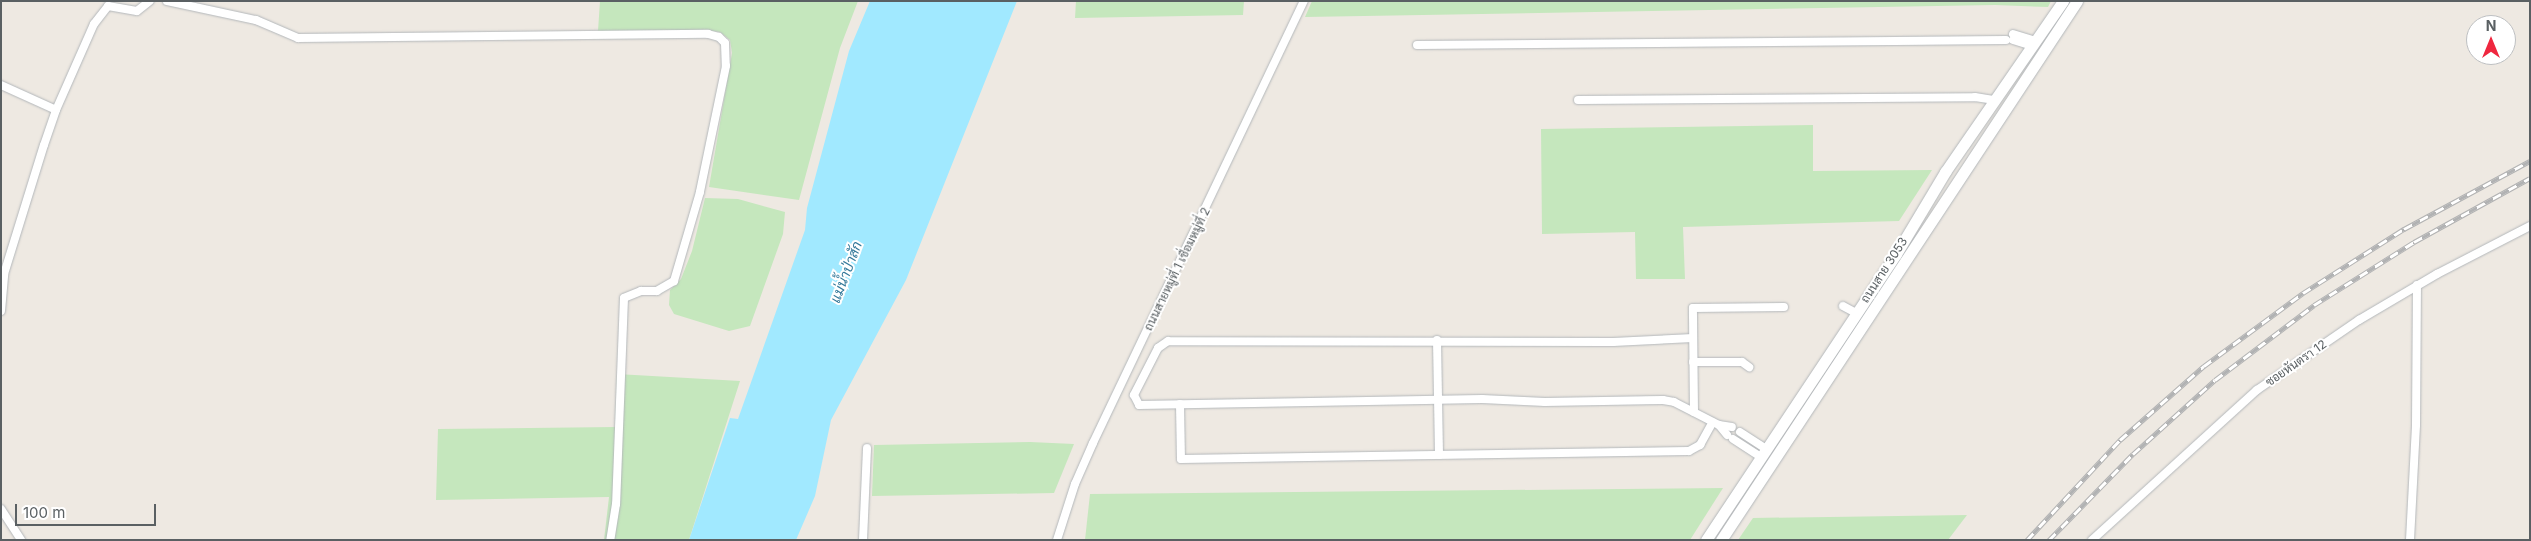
<!DOCTYPE html>
<html>
<head>
<meta charset="utf-8">
<style>
	body { margin:0 }
	#map { position:relative; width:2531px; height:541px; overflow:hidden; background:#eee9e2; font-family:Inter,Sarabun,sans-serif }
	div>[style] { position:absolute }
	.green>* { inset:0; background:#c5e7bd }
	.water>* { inset:0; background:#a1e9ff }
	.roads { filter:drop-shadow(0 0 1px #b3b7ba) drop-shadow(0 0 1px #b3b7ba) }
	.street>* { height:8px; margin:-4px; padding:0 4px; transform-origin:4px; border-radius:4px; background:#fff }
	.secondary>* { height:11px; margin:-5.5px; padding:0 5.5px; transform-origin:5.5px; border-radius:5.5px; background:#fff }
	.rail>* { height:5px; margin-top:-2.5px; transform-origin:0; background:repeating-linear-gradient(90deg,#fff 0 9px,#b1b2b3 0 18px); box-sizing:border-box; border-block:1px solid #b1b2b3 }
	span { translate:-50% -50%; white-space:nowrap; text-align:center; line-height:1.15; -webkit-text-stroke:4px #fff; paint-order:stroke }
	.street-label { font-size:12px; color:#5a6063 }
	.water-label { font-size:14px; color:#34799a; font-style:italic }
	.frame { position:absolute; inset:0; border:2px solid #5a6063; pointer-events:none }
	.north { position:absolute; left:2466px; top:15px; width:50px; height:50px; box-sizing:border-box; background:#fff; border:1px solid #bdbfc1; border-radius:50%; rotate:0deg; font-size:14px; font-weight:700; line-height:20px; text-align:center; color:#5a6063 }
	.north::after { content:''; display:block; margin:auto; width:18px; height:22px; background:#ef273f; clip-path:polygon(50% 0,100% 100%,50% 72%,0 100%) }
	.scale { position:absolute; left:15px; top:504px; width:141px; height:22px; box-sizing:border-box; border:2px solid #5a6063; border-top:0; padding-left:6px; font-size:15px; line-height:18px; white-space:nowrap; color:#5a6063; -webkit-text-stroke:4px #fff; paint-order:stroke }
</style>
</head>
<body>
<div id="map">
	<div class="green">
		<i style="clip-path:polygon(600px 1px,858px 1px,840px 48px,799px 200px,709px 187px,732px 53px,730px 40px,720px 32px,707px 30px,598px 31px)"></i>
		<i style="clip-path:polygon(1076px 1px,1244px 1px,1243px 15px,1075px 18px)"></i>
		<i style="clip-path:polygon(1312px 1px,2051px 1px,2048px 7px,1995px 5px,1305px 17px)"></i>
		<i style="clip-path:polygon(1813px 125px,1813px 171px,1932px 170px,1899px 221px,1683px 227px,1685px 279px,1636px 279px,1635px 232px,1542px 234px,1541px 129px)"></i>
		<i style="clip-path:polygon(705px 198px,738px 199px,785px 212px,783px 234px,750px 326px,729px 331px,674px 314px,669px 305px,670px 290px,681px 279px,692px 251px)"></i>
		<i style="clip-path:polygon(617px 374px,740px 381px,689px 540px,604px 540px,609px 497px,436px 500px,438px 429px,615px 427px)"></i>
		<i style="clip-path:polygon(1030px 442px,1074px 444px,1054px 493px,872px 496px,874px 445px)"></i>
		<i style="clip-path:polygon(1723px 488px,1690px 540px,1085px 540px,1090px 494px)"></i>
		<i style="clip-path:polygon(1967px 515px,1948px 540px,1738px 540px,1753px 518px)"></i>
	</div>
	<div class="water">
		<i style="clip-path:polygon(870px 1px,1017px 1px,906px 280px,831px 420px,815px 496px,796px 540px,689px 540px,730px 418px,738px 419px,805px 230px,807px 208px,849px 51px)"></i>
	</div>
	<div class="roads">
		<div class="street">
			<i style="left:167px;top:1px;width:91px;rotate:12.1deg"></i>
			<i style="left:256px;top:20px;width:46px;rotate:23.2deg"></i>
			<i style="left:298px;top:38px;width:410px;rotate:-0.6deg"></i>
			<i style="left:708px;top:34px;width:11px;rotate:15deg"></i>
			<i style="left:719px;top:37px;width:8px;rotate:45deg"></i>
			<i style="left:725px;top:43px;width:23px;rotate:88deg"></i>
			<i style="left:726px;top:66px;width:129px;rotate:101.7deg"></i>
			<i style="left:700px;top:192px;width:93px;rotate:106.3deg"></i>
			<i style="left:674px;top:281px;width:20px;rotate:150deg"></i>
			<i style="left:657px;top:291px;width:16px;rotate:180deg"></i>
			<i style="left:641px;top:291px;width:18px;rotate:158deg"></i>
			<i style="left:624px;top:298px;width:206px;rotate:92.2deg"></i>
			<i style="left:616px;top:504px;width:36px;rotate:99deg"></i>
			<i style="left:2013px;top:34px;width:24px;rotate:17deg"></i>
			<i style="left:2013px;top:40px;width:21px;rotate:17deg"></i>
			<i style="left:1417px;top:45px;width:589px;rotate:-0.49deg"></i>
			<i style="left:1px;top:85px;width:60px;rotate:24.4deg"></i>
			<i style="left:1578px;top:100px;width:397px;rotate:-0.4deg"></i>
			<i style="left:1975px;top:97px;width:20px;rotate:9deg"></i>
			<i style="left:1843px;top:306px;width:15px;rotate:28deg"></i>
			<i style="left:1px;top:311px;width:37px;rotate:-85deg"></i>
			<i style="left:4px;top:274px;width:135px;rotate:-72.8deg"></i>
			<i style="left:44px;top:145px;width:37px;rotate:-71deg"></i>
			<i style="left:56px;top:110px;width:94px;rotate:-66.2deg"></i>
			<i style="left:94px;top:24px;width:23px;rotate:-52deg"></i>
			<i style="left:108px;top:6px;width:29px;rotate:10deg"></i>
			<i style="left:137px;top:11px;width:16px;rotate:-38deg"></i>
			<i style="left:1693px;top:338px;width:80px;rotate:177.1deg"></i>
			<i style="left:1613px;top:342px;width:445px;rotate:-179.9deg"></i>
			<i style="left:1168px;top:341px;width:12px;rotate:145deg"></i>
			<i style="left:1158px;top:348px;width:53px;rotate:117.1deg"></i>
			<i style="left:1134px;top:395px;width:11px;rotate:63deg"></i>
			<i style="left:1139px;top:405px;width:343px;rotate:-1deg"></i>
			<i style="left:1482px;top:399px;width:63px;rotate:2.7deg"></i>
			<i style="left:1545px;top:402px;width:118px;rotate:-1deg"></i>
			<i style="left:1663px;top:400px;width:11px;rotate:10deg"></i>
			<i style="left:1674px;top:402px;width:51px;rotate:27.1deg"></i>
			<i style="left:1719px;top:425px;width:13px;rotate:9deg"></i>
			<i style="left:1437px;top:340px;width:115px;rotate:89deg"></i>
			<i style="left:1693px;top:362px;width:49px"></i>
			<i style="left:1742px;top:362px;width:9px;rotate:36deg"></i>
			<i style="left:1180px;top:404px;width:55px;rotate:89deg"></i>
			<i style="left:1181px;top:459px;width:508px;rotate:-0.9deg"></i>
			<i style="left:1689px;top:451px;width:13px;rotate:-29deg"></i>
			<i style="left:1700px;top:445px;width:26px;rotate:-61deg"></i>
			<i style="left:1694px;top:412px;width:104px;rotate:-90.6deg"></i>
			<i style="left:1693px;top:308px;width:91px;rotate:-0.6deg"></i>
			<i style="left:1719px;top:425px;width:13px;rotate:51deg"></i>
			<i style="left:1740px;top:432px;width:31px;rotate:33deg"></i>
			<i style="left:1733px;top:439px;width:33px;rotate:33deg"></i>
			<i style="left:1px;top:509px;width:37px;rotate:57deg"></i>
			<i style="left:863px;top:540px;width:92px;rotate:-87.5deg"></i>
			<i style="left:1057px;top:540px;width:59px;rotate:-72.2deg"></i>
			<i style="left:1075px;top:484px;width:45px;rotate:-66.3deg"></i>
			<i style="left:1093px;top:443px;width:490px;rotate:-64.5deg"></i>
			<i style="left:2092px;top:540px;width:223px;rotate:-42.3deg"></i>
			<i style="left:2257px;top:390px;width:124px;rotate:-34.5deg"></i>
			<i style="left:2359px;top:320px;width:91px;rotate:-30.5deg"></i>
			<i style="left:2437px;top:274px;width:105px;rotate:-27.3deg"></i>
			<i style="left:2410px;top:540px;width:115px;rotate:-87deg"></i>
			<i style="left:2416px;top:425px;width:140px;rotate:-89.6deg"></i>
		</div>
		<div class="secondary">
			<i style="left:1706px;top:540px;width:343px;rotate:-56.4deg"></i>
			<i style="left:1896px;top:254px;width:96px;rotate:-59.1deg"></i>
			<i style="left:1945px;top:172px;width:208px;rotate:-55.4deg"></i>
			<i style="left:1721px;top:540px;width:646px;rotate:-56.56deg"></i>
		</div>
	</div>
	<div class="rail">
		<i style="left:2027px;top:540px;width:137px;rotate:-47.1deg"></i>
		<i style="left:2120px;top:440px;width:112px;rotate:-41.4deg"></i>
		<i style="left:2204px;top:366px;width:123px;rotate:-36.4deg"></i>
		<i style="left:2303px;top:293px;width:120px;rotate:-32.4deg"></i>
		<i style="left:2404px;top:229px;width:143px;rotate:-28.4deg"></i>
		<i style="left:2049px;top:540px;width:120px;rotate:-45.7deg"></i>
		<i style="left:2133px;top:454px;width:110px;rotate:-42.1deg"></i>
		<i style="left:2215px;top:380px;width:124px;rotate:-37.1deg"></i>
		<i style="left:2314px;top:305px;width:118px;rotate:-32.2deg"></i>
		<i style="left:2414px;top:242px;width:132px;rotate:-28.9deg"></i>
	</div>
	<div class="street-label">
		<span style="left:1177px;top:269px;rotate:-64deg">ถนนสายหมู่ที่ 1 เชื่อมหมู่ที่ 2</span>
		<span style="left:1884px;top:270px;rotate:-57deg">ถนนสาย 3053</span>
		<span style="left:2296px;top:363px;rotate:-35deg">ซอยหันตรา 12</span>
	</div>
	<div class="water-label">
		<span style="left:846px;top:272px;rotate:-69deg">แม่น้ำป่าสัก</span>
	</div>
	<div class="frame"></div>
	<div class="north">N</div>
	<div class="scale">100 m</div>
</div>
</body>
</html>
